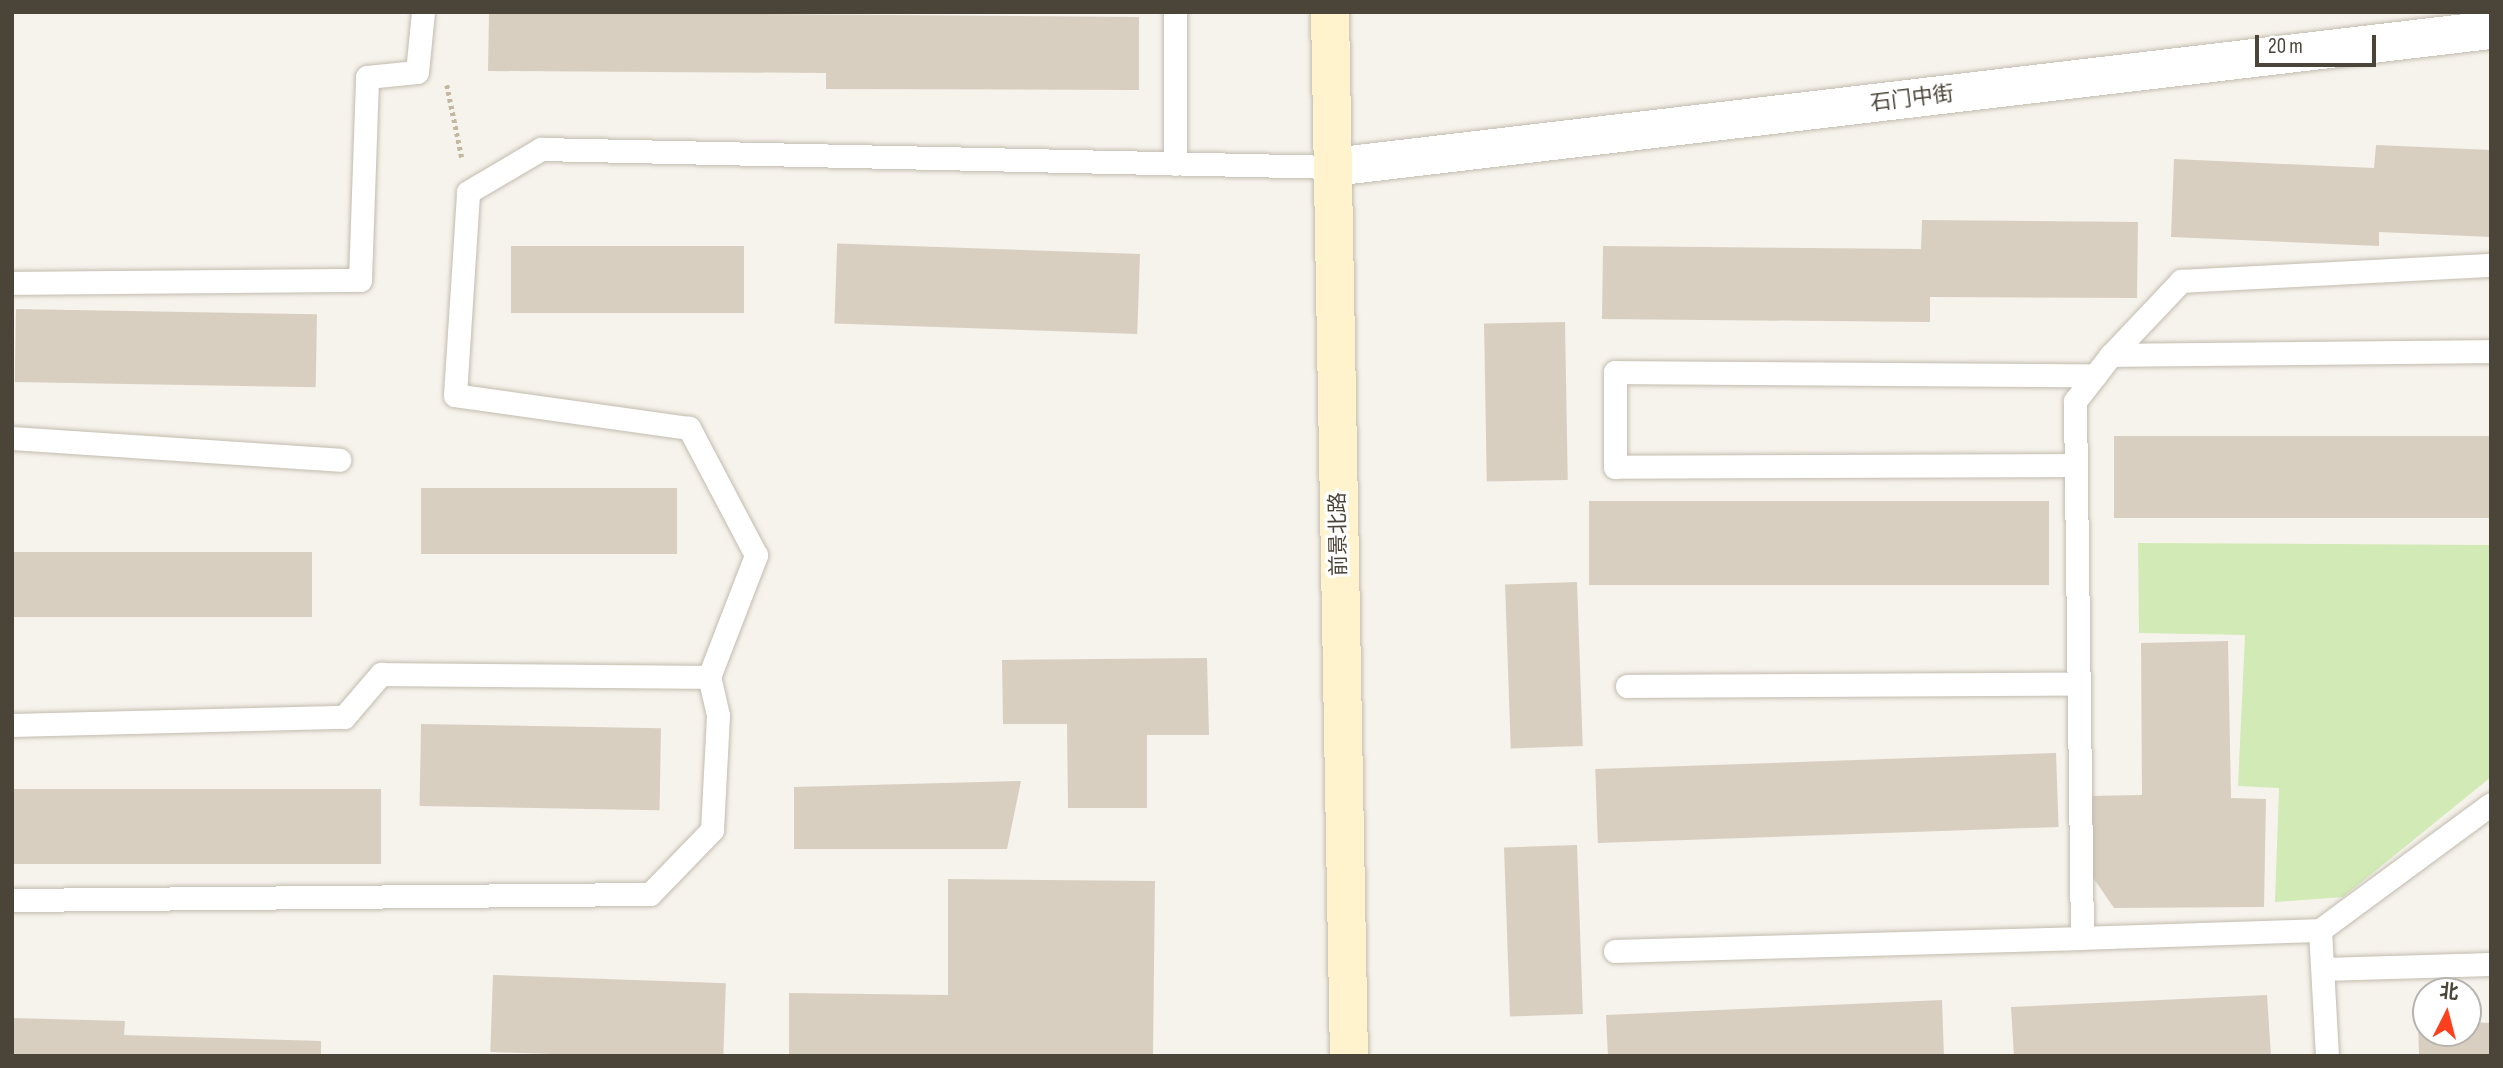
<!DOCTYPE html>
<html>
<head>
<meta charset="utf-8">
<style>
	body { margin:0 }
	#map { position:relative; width:2503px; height:1068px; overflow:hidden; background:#f6f3ec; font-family:"Sofia Sans Condensed","Noto Sans SC",sans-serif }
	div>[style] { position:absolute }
	.green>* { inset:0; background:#d2eab5 }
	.building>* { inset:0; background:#d8cfc1; transform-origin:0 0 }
	.path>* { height:4.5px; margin-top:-2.25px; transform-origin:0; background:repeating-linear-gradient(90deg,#c4b79f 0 3.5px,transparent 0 7px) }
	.roads { filter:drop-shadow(0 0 2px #c2bbae) drop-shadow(0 0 2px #c2bbae) }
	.lane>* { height:23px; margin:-11.5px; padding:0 11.5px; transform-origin:11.5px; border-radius:11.5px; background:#fff }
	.street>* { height:38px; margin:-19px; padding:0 19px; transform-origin:19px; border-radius:19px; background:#fff }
	.secondary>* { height:38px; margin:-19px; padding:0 19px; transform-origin:19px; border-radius:19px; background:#fff3cd }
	span { translate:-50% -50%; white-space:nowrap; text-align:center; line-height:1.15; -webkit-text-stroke:6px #fff; paint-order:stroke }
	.street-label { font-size:21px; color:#4b4439 }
	.frame { position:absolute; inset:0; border:14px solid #4b4439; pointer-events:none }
	.north { position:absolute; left:2412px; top:977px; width:70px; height:70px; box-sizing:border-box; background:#fff; border:2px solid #b7b4b0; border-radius:50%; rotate:6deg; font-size:19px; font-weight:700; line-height:28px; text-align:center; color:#4b4439 }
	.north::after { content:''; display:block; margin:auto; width:24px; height:32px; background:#fc3f1d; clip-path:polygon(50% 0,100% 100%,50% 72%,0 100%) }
	.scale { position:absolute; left:2255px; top:35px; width:121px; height:32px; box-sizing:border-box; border:4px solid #4b4439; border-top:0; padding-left:9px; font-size:21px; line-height:24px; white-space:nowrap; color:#4b4439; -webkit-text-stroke:5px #fff; paint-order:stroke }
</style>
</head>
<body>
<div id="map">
	<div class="green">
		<i style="clip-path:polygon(2138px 543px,2491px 545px,2491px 777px,2343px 897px,2275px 902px,2279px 788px,2238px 786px,2245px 635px,2139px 633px)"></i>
	</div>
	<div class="building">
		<i style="clip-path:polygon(489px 12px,1139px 17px,1139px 90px,826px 89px,826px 73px,488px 71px)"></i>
		<i style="clip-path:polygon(2376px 145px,2491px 150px,2491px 237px,2379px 232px,2379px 246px,2171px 237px,2174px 159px,2374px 168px)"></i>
		<i style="clip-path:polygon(1922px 220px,2138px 222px,2137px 298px,1930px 297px,1930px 322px,1602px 319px,1603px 246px,1921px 249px)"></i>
		<i style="left:511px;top:246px;width:233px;height:67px"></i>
		<i style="left:1140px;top:254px;width:80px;height:303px;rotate:92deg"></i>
		<i style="left:16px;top:309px;width:301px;height:73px;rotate:1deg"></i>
		<i style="left:1565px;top:322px;width:158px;height:81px;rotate:89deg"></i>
		<i style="left:2491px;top:436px;width:82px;height:377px;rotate:90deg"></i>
		<i style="left:421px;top:488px;width:256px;height:66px"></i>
		<i style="left:2049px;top:501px;width:84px;height:460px;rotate:90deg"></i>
		<i style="left:12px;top:552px;width:300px;height:65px"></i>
		<i style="left:1577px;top:582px;width:164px;height:72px;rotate:88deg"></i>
		<i style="clip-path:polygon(2228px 641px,2231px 798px,2266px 799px,2264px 907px,2114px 908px,2092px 876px,2088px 796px,2142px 795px,2141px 643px)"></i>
		<i style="clip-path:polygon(1207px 658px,1209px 735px,1147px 735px,1147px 808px,1068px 808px,1067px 724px,1003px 724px,1002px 660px)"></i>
		<i style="left:421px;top:724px;width:240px;height:82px;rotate:1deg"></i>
		<i style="left:2056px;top:753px;width:74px;height:461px;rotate:88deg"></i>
		<i style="clip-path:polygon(1021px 781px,1007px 849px,794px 849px,794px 787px)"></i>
		<i style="left:12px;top:789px;width:369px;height:75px"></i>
		<i style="left:1577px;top:845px;width:169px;height:73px;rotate:88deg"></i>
		<i style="clip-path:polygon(948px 879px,1155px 881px,1153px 1056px,789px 1056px,789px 993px,948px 995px)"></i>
		<i style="left:493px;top:975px;width:233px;height:77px;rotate:2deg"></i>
		<i style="clip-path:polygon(2267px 995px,2271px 1056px,2014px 1056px,2011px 1007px)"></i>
		<i style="clip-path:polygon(1942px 1000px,1944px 1056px,1608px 1056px,1606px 1015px)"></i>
		<i style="clip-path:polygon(12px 1018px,125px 1021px,124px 1035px,321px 1041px,321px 1056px,12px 1056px)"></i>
		<i style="clip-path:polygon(2418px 1022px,2426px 1022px,2426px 1033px,2468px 1033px,2468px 1022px,2491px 1023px,2491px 1056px,2419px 1056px)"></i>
	</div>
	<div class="path">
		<i style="left:447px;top:85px;width:75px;rotate:78.4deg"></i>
	</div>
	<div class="roads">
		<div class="lane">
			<i style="left:1175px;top:12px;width:152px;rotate:90deg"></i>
			<i style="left:12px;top:283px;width:348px;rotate:-0.5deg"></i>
			<i style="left:360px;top:280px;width:203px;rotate:-88deg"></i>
			<i style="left:367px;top:77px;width:50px;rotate:-5.7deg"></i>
			<i style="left:417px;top:72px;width:60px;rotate:-84.3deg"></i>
			<i style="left:2111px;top:355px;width:102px;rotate:-46.6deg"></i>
			<i style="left:2181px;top:281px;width:310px;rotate:-3deg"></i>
			<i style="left:12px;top:438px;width:328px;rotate:3.8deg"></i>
			<i style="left:2075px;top:465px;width:460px;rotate:179.8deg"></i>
			<i style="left:1615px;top:467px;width:95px;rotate:-90deg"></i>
			<i style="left:1615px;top:372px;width:480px;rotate:0.4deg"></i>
			<i style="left:1627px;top:686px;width:451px;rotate:-0.3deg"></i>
			<i style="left:12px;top:725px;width:332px;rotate:-1.4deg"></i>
			<i style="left:344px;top:717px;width:57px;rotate:-49.3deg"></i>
			<i style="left:381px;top:674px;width:328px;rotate:0.5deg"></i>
			<i style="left:12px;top:900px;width:638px;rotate:-0.54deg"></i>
			<i style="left:650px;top:894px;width:89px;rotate:-45.9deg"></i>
			<i style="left:712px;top:830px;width:115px;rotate:-87deg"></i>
			<i style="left:718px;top:715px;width:39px;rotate:-103deg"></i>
			<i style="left:709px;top:677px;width:131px;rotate:-68.9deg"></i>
			<i style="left:756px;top:555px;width:144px;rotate:-117.8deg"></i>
			<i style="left:689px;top:428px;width:236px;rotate:-172deg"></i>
			<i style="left:455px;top:395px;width:203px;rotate:-86.3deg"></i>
			<i style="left:468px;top:192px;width:85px;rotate:-30.5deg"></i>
			<i style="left:541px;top:149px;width:792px;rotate:1.3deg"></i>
			<i style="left:2320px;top:930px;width:212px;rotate:-36.4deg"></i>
			<i style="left:1615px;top:951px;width:467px;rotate:-1.6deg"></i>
			<i style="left:2323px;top:969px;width:168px;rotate:-1.7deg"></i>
			<i style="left:2327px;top:1056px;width:126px;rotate:-93.2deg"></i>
			<i style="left:2320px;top:930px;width:238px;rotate:178.1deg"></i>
			<i style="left:2082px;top:938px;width:537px;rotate:-90.75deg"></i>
			<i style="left:2075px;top:401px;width:58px;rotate:-52deg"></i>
			<i style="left:2111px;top:355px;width:380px;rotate:-0.6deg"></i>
		</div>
		<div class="street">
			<i style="left:1333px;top:167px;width:1166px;rotate:-6.75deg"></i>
		</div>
		<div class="secondary">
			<i style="left:1330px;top:12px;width:1044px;rotate:88.96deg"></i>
		</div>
	</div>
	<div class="street-label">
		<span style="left:1912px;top:99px;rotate:-7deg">石门中街</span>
		<span style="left:1339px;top:534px;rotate:-91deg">前景北路</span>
	</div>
	<div class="frame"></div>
	<div class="north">北</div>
	<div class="scale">20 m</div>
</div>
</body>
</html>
